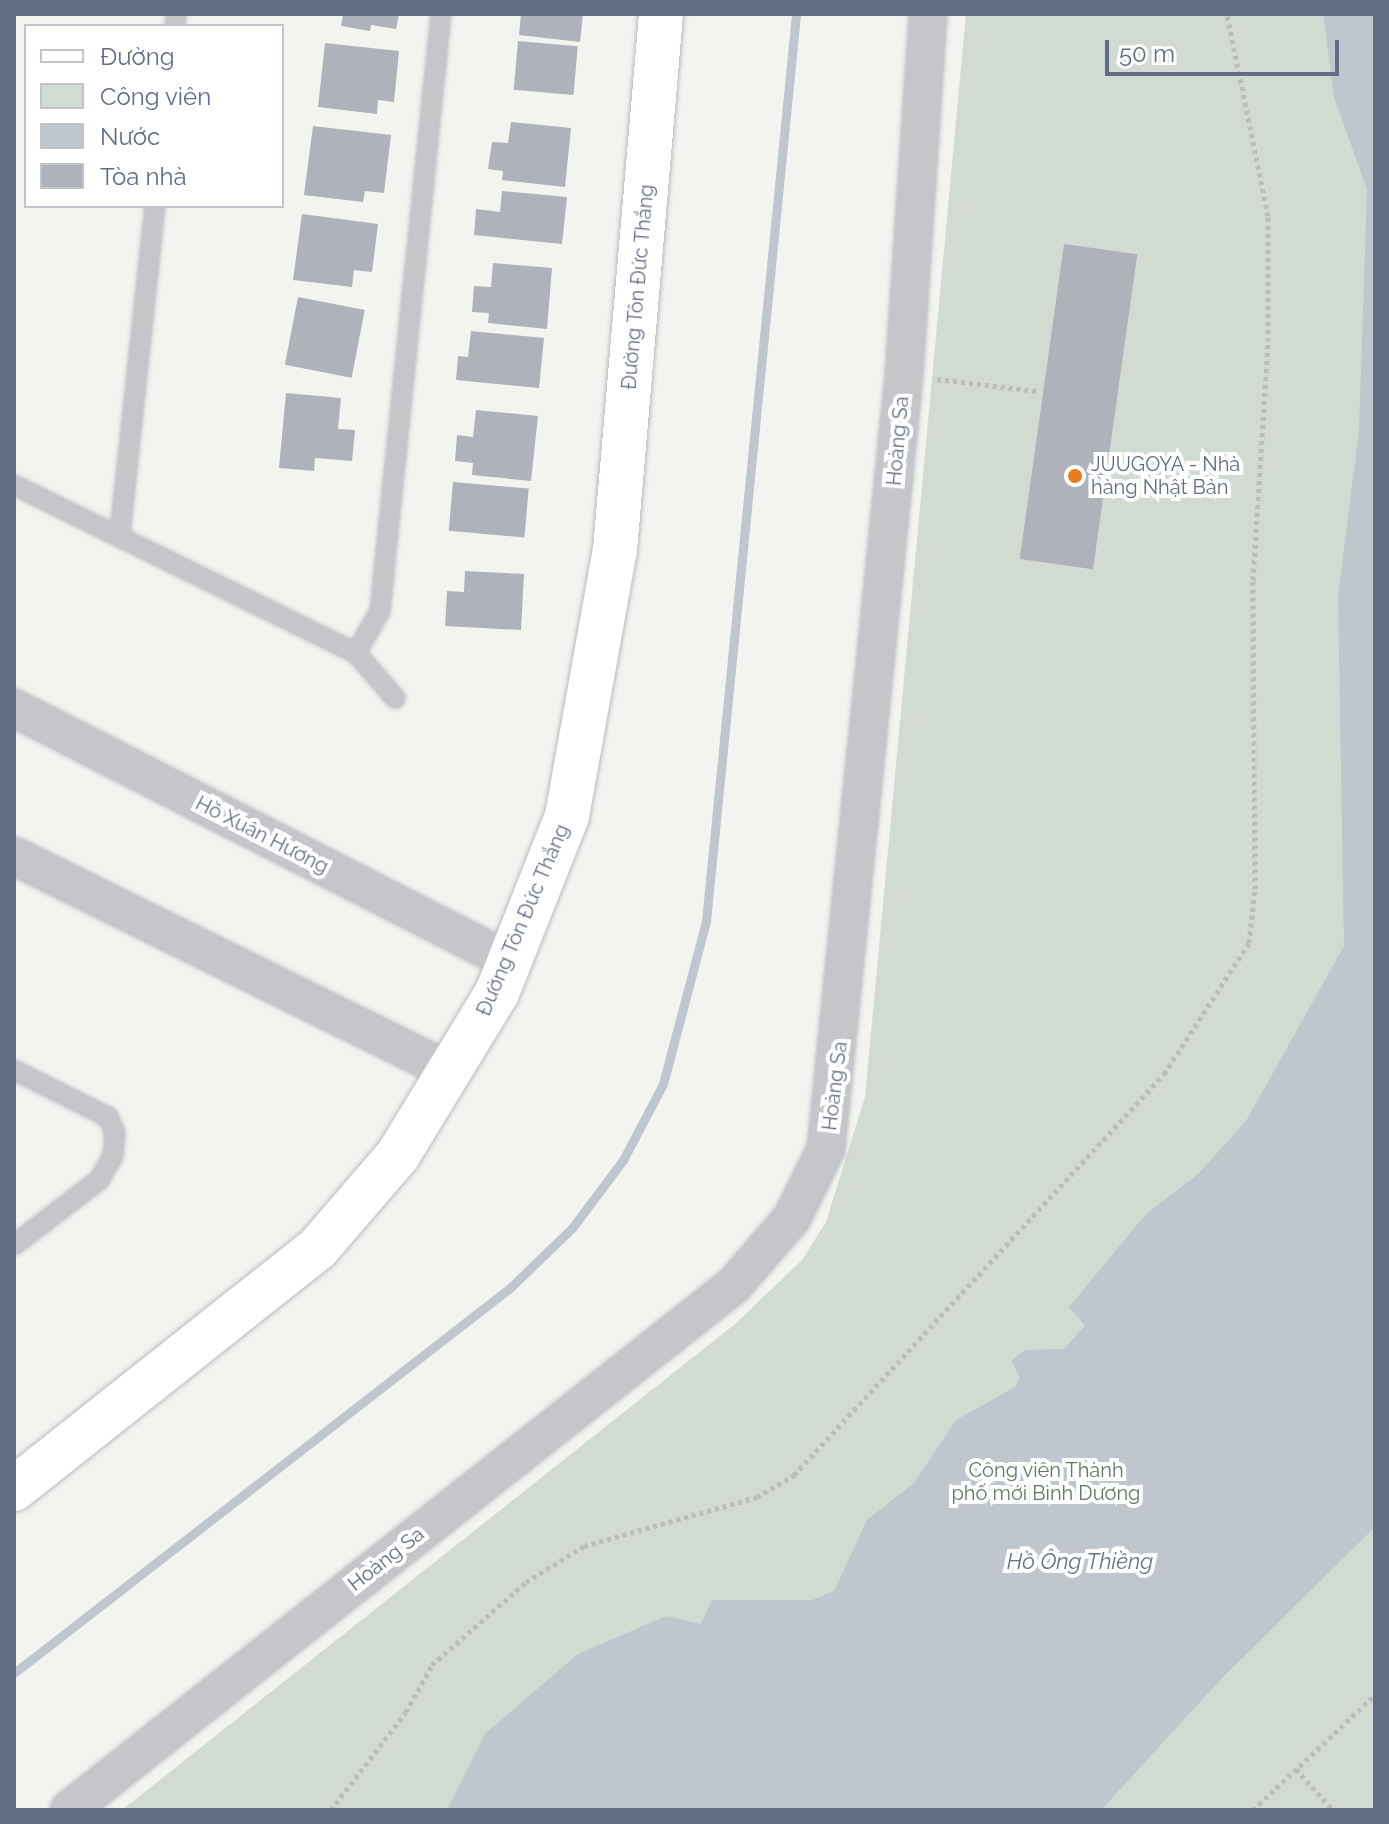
<!DOCTYPE html>
<html>
<head>
<meta charset="utf-8">
<style>
	body { margin:0 }
	#map { position:relative; width:1389px; height:1824px; overflow:hidden; background:#f3f4f0; font-family:Raleway,sans-serif }
	div>[style] { position:absolute }
	.green>* { inset:0; background:#d2dbd1 }
	.water>* { inset:0; background:#bfc6ce }
	.stream>* { height:9px; margin:-4.5px; padding:0 4.5px; transform-origin:4.5px; border-radius:4.5px; background:#bfc6ce }
	.building>* { inset:0; background:#aeb2ba; transform-origin:0 0 }
	.path>* { height:5px; margin-top:-2.5px; transform-origin:0; background:repeating-linear-gradient(90deg,#bbbcbf 0 4px,transparent 0 8px) }
	.roads { filter:drop-shadow(0 0 2px #b8bac0) drop-shadow(0 0 2px #b8bac0) }
	.lane>* { height:18px; margin:-9px; padding:0 9px; transform-origin:9px; border-radius:9px; background:#c4c6ca }
	.street>* { height:36px; margin:-18px; padding:0 18px; transform-origin:18px; border-radius:18px; background:#c4c6ca }
	.secondary>* { height:44px; margin:-22px; padding:0 22px; transform-origin:22px; border-radius:22px; background:#fff }
	.dots>* { width:22px; height:22px; translate:-50% -50%; box-sizing:border-box; border:4px solid #fff; border-radius:50% }
	span { translate:-50% -50%; white-space:nowrap; text-align:center; line-height:1.15; -webkit-text-stroke:8px #fff; paint-order:stroke }
	.street-label { font-size:20px; color:#626c82 }
	.poi-label { font-size:20px; color:#626c82 }
	.left { translate:0 -50%; text-align:left }
	.park-label { font-size:20px; color:#617962 }
	.water-label { font-size:22px; color:#637486; font-style:italic }
	.frame { position:absolute; inset:0; border:16px solid #626c82; pointer-events:none }
	.legend { position:absolute; left:24px; top:24px; width:260px; height:184px; box-sizing:border-box; background:#fff; border:2px solid #c0c4cd; margin:0; padding:10px 14px; list-style:none; font-size:24px; color:#626c82 }
	.legend li { display:flex; align-items:center; gap:16px; height:40px }
	.legend b { width:40px; border:2px solid #c0c4cd }
	.scale { position:absolute; left:1105px; top:40px; width:234px; height:36px; box-sizing:border-box; border:4px solid #626c82; border-top:0; padding-left:10px; font-size:24px; line-height:28px; white-space:nowrap; color:#626c82; -webkit-text-stroke:6px #fff; paint-order:stroke }
</style>
</head>
<body>
<div id="map">
	<div class="green">
		<i style="clip-path:polygon(966px 14px,1375px 14px,1375px 1810px,122px 1810px,735px 1324px,802px 1260px,826px 1222px,865px 1097px)"></i>
	</div>
	<div class="water">
		<i style="clip-path:polygon(1323px 14px,1375px 14px,1375px 1527px,1223px 1677px,1101px 1810px,447px 1810px,485px 1734px,578px 1654px,666px 1616px,701px 1624px,712px 1600px,812px 1600px,834px 1591px,867px 1520px,914px 1483px,956px 1420px,1015px 1387px,1020px 1378px,1011px 1361px,1025px 1350px,1064px 1349px,1085px 1326px,1069px 1307px,1146px 1214px,1198px 1174px,1246px 1121px,1344px 946px,1338px 597px,1359px 430px,1367px 190px,1334px 97px)"></i>
	</div>
	<div class="stream">
		<i style="left:14px;top:1673px;width:628px;rotate:-37.82deg"></i>
		<i style="left:510px;top:1288px;width:86px;rotate:-44.1deg"></i>
		<i style="left:572px;top:1228px;width:85px;rotate:-53.1deg"></i>
		<i style="left:623px;top:1160px;width:86px;rotate:-62.2deg"></i>
		<i style="left:663px;top:1084px;width:169px;rotate:-75.2deg"></i>
		<i style="left:706px;top:921px;width:911px;rotate:-84.33deg"></i>
	</div>
	<div class="building">
		<i style="clip-path:polygon(343px 14px,399px 14px,396px 29px,371px 25px,370px 31px,341px 26px)"></i>
		<i style="clip-path:polygon(521px 14px,583px 14px,580px 42px,519px 35px)"></i>
		<i style="left:518px;top:41px;width:60px;height:49px;rotate:5deg"></i>
		<i style="clip-path:polygon(325px 43px,399px 51px,394px 102px,378px 100px,377px 114px,318px 107px)"></i>
		<i style="clip-path:polygon(511px 122px,571px 128px,565px 187px,502px 180px,503px 171px,488px 169px,492px 142px,508px 143px)"></i>
		<i style="clip-path:polygon(313px 126px,391px 135px,384px 193px,365px 191px,363px 202px,304px 195px)"></i>
		<i style="clip-path:polygon(502px 191px,567px 197px,562px 244px,474px 235px,476px 209px,500px 212px)"></i>
		<i style="clip-path:polygon(302px 214px,378px 224px,372px 272px,354px 270px,352px 287px,293px 280px)"></i>
		<i style="left:1064px;top:244px;width:74px;height:318px;rotate:8deg"></i>
		<i style="clip-path:polygon(493px 263px,552px 268px,547px 329px,488px 323px,489px 313px,472px 312px,474px 286px,491px 287px)"></i>
		<i style="left:298px;top:297px;width:68px;height:69px;rotate:11deg"></i>
		<i style="clip-path:polygon(471px 331px,544px 338px,539px 388px,456px 380px,458px 356px,468px 357px)"></i>
		<i style="clip-path:polygon(286px 393px,341px 398px,338px 429px,355px 430px,352px 461px,315px 458px,314px 471px,279px 468px)"></i>
		<i style="clip-path:polygon(476px 410px,538px 416px,531px 481px,472px 475px,473px 463px,455px 461px,457px 435px,473px 437px)"></i>
		<i style="left:453px;top:482px;width:76px;height:49px;rotate:5deg"></i>
		<i style="clip-path:polygon(465px 571px,524px 574px,521px 630px,445px 626px,447px 591px,464px 592px)"></i>
	</div>
	<div class="path">
		<i style="left:937px;top:379px;width:102px;rotate:6.8deg"></i>
		<i style="left:1296px;top:1769px;width:55px;rotate:47.9deg"></i>
		<i style="left:331px;top:1810px;width:123px;rotate:-52.6deg"></i>
		<i style="left:406px;top:1712px;width:54px;rotate:-61deg"></i>
		<i style="left:432px;top:1665px;width:125px;rotate:-41.4deg"></i>
		<i style="left:526px;top:1582px;width:68px;rotate:-31.8deg"></i>
		<i style="left:584px;top:1546px;width:180px;rotate:-15.8deg"></i>
		<i style="left:757px;top:1497px;width:43px;rotate:-30.7deg"></i>
		<i style="left:794px;top:1475px;width:546px;rotate:-47.3deg"></i>
		<i style="left:1164px;top:1074px;width:156px;rotate:-57deg"></i>
		<i style="left:1249px;top:943px;width:54px;rotate:-83.7deg"></i>
		<i style="left:1255px;top:889px;width:309px;rotate:-90.4deg"></i>
		<i style="left:1253px;top:580px;width:239px;rotate:-86.4deg"></i>
		<i style="left:1268px;top:341px;width:125px;rotate:-90deg"></i>
		<i style="left:1268px;top:216px;width:206px;rotate:-101.5deg"></i>
		<i style="left:1253px;top:1810px;width:168px;rotate:-43.3deg"></i>
	</div>
	<div class="roads">
		<div class="lane">
			<i style="left:175px;top:26px;width:12px;rotate:-85deg"></i>
			<i style="left:14px;top:485px;width:381px;rotate:26.2deg"></i>
			<i style="left:356px;top:653px;width:60px;rotate:49.1deg"></i>
			<i style="left:120px;top:533px;width:329px;rotate:-83.9deg"></i>
			<i style="left:356px;top:653px;width:48px;rotate:-60.3deg"></i>
			<i style="left:380px;top:611px;width:600px;rotate:-84.17deg"></i>
			<i style="left:14px;top:1070px;width:105px;rotate:26.6deg"></i>
			<i style="left:108px;top:1117px;width:17px;rotate:66deg"></i>
			<i style="left:115px;top:1133px;width:23px;rotate:95deg"></i>
			<i style="left:113px;top:1156px;width:28px;rotate:120deg"></i>
			<i style="left:99px;top:1180px;width:107px;rotate:142.6deg"></i>
		</div>
		<div class="street">
			<i style="left:14px;top:708px;width:556px;rotate:27.07deg"></i>
			<i style="left:14px;top:856px;width:488px;rotate:26.3deg"></i>
			<i style="left:69px;top:1810px;width:847px;rotate:-38.29deg"></i>
			<i style="left:734px;top:1285px;width:89px;rotate:-49.1deg"></i>
			<i style="left:792px;top:1218px;width:77px;rotate:-63.8deg"></i>
			<i style="left:826px;top:1149px;width:777px;rotate:-84.24deg"></i>
			<i style="left:904px;top:376px;width:363px;rotate:-86.2deg"></i>
		</div>
		<div class="secondary">
			<i style="left:14px;top:1489px;width:388px;rotate:-38.4deg"></i>
			<i style="left:318px;top:1248px;width:123px;rotate:-49.3deg"></i>
			<i style="left:398px;top:1155px;width:190px;rotate:-58.6deg"></i>
			<i style="left:497px;top:993px;width:190px;rotate:-68.4deg"></i>
			<i style="left:567px;top:816px;width:270px;rotate:-79.8deg"></i>
			<i style="left:615px;top:550px;width:538px;rotate:-85.09deg"></i>
		</div>
	</div>
	<div class="dots">
		<i style="left:1075px;top:476px;background:#e87c1c"></i>
	</div>
	<div class="street-label">
		<span style="left:638px;top:287px;rotate:-85deg">Đường Tôn Đức Thắng</span>
		<span style="left:898px;top:441px;rotate:-85deg">Hoàng Sa</span>
		<span style="left:262px;top:835px;rotate:27deg">Hồ Xuân Hương</span>
		<span style="left:523px;top:920px;rotate:-67deg">Đường Tôn Đức Thắng</span>
		<span style="left:835px;top:1086px;rotate:-83deg">Hoàng Sa</span>
		<span style="left:386px;top:1559px;rotate:-38deg">Hoàng Sa</span>
	</div>
	<div class="poi-label">
		<span class="left" style="left:1091px;top:476px">JUUGOYA - Nhà<br>hàng Nhật Bản</span>
	</div>
	<div class="park-label">
		<span style="left:1046px;top:1482px">Công viên Thành<br>phố mới Bình Dương</span>
	</div>
	<div class="water-label">
		<span style="left:1080px;top:1562px">Hồ Ông Thiềng</span>
	</div>
	<div class="frame"></div>
	<ul class="legend">
	<li><b style="height:10px;background:#fff"></b>Đường</li>
	<li><b style="height:22px;background:#d2dbd1"></b>Công viên</li>
	<li><b style="height:22px;background:#bfc6ce"></b>Nước</li>
	<li><b style="height:22px;background:#aeb2ba"></b>Tòa nhà</li>
	</ul>
	<div class="scale">50 m</div>
</div>
</body>
</html>
